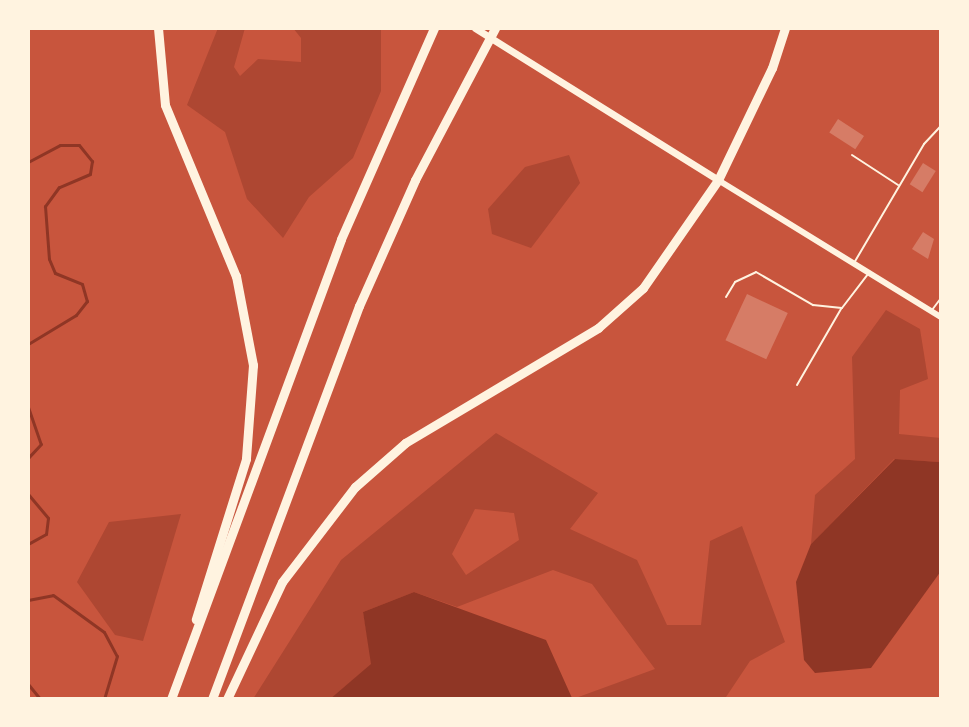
<!DOCTYPE html>
<html>
<head>
<meta charset="utf-8">
<style>
	body { margin:0 }
	#map { position:relative; width:969px; height:727px; overflow:hidden; background:#c8553d; font-family:Manrope,sans-serif }
	div>[style] { position:absolute }
	.green>* { inset:0; background:#ae4732 }
	.water>* { inset:0; background:#8f3625 }
	.stream>* { height:3px; margin:-1.5px; padding:0 1.5px; transform-origin:1.5px; border-radius:1.5px; background:#8f3625 }
	.building>* { inset:0; background:#d67c66; transform-origin:0 0 }
	.service>* { height:2px; margin:-1px; padding:0 1px; transform-origin:1px; border-radius:1px; background:#fff3e0 }
	.tertiary>* { height:6px; margin:-3px; padding:0 3px; transform-origin:3px; border-radius:3px; background:#fff3e0 }
	.secondary>* { height:7px; margin:-3.5px; padding:0 3.5px; transform-origin:3.5px; border-radius:3.5px; background:#fff3e0 }
	.motorway>* { height:9px; margin:-4.5px; padding:0 4.5px; transform-origin:4.5px; border-radius:4.5px; background:#fff3e0 }
	span { translate:-50% -50%; white-space:nowrap; text-align:center; line-height:1.15; -webkit-text-stroke:6px #fff3e0; paint-order:stroke }
	.frame { position:absolute; inset:0; border:30px solid #fff3e0; pointer-events:none }
</style>
</head>
<body>
<div id="map">
	<div class="green">
		<i style="clip-path:polygon(218px 28px,245px 28px,234px 67px,240px 76px,258px 59px,301px 62px,301px 38px,293px 28px,381px 28px,381px 91px,353px 158px,309px 197px,283px 238px,247px 199px,225px 132px,187px 105px)"></i>
		<i style="clip-path:polygon(569px 155px,580px 183px,531px 248px,492px 234px,488px 209px,525px 167px)"></i>
		<i style="clip-path:polygon(886px 310px,920px 329px,928px 379px,900px 390px,899px 434px,941px 438px,941px 467px,939px 462px,894px 459px,811px 544px,815px 495px,855px 459px,852px 357px)"></i>
		<i style="clip-path:polygon(evenodd,496px 433px,598px 493px,570px 529px,637px 560px,667px 625px,701px 625px,710px 541px,742px 526px,785px 642px,750px 661px,726px 697px,736px 699px,573px 699px,655px 669px,592px 584px,553px 570px,457px 607px,414px 592px,363px 612px,372px 664px,330px 699px,253px 699px,341px 560px,496px 433px,475px 509px,514px 513px,519px 540px,466px 575px,452px 554px,475px 509px)"></i>
		<i style="clip-path:polygon(181px 514px,143px 641px,115px 635px,77px 582px,109px 522px)"></i>
	</div>
	<div class="water">
		<i style="clip-path:polygon(895px 459px,939px 462px,941px 467px,941px 571px,871px 668px,815px 673px,804px 660px,796px 582px,811px 544px)"></i>
		<i style="clip-path:polygon(414px 592px,546px 640px,572px 698px,330px 699px,371px 664px,363px 612px)"></i>
	</div>
	<div class="stream">
		<i style="left:28px;top:162px;width:36px;rotate:-28deg"></i>
		<i style="left:60px;top:145px;width:19px"></i>
		<i style="left:79px;top:145px;width:21px;rotate:51deg"></i>
		<i style="left:92px;top:161px;width:13px;rotate:99deg"></i>
		<i style="left:90px;top:174px;width:34px;rotate:157deg"></i>
		<i style="left:59px;top:187px;width:24px;rotate:126deg"></i>
		<i style="left:45px;top:206px;width:53px;rotate:85.7deg"></i>
		<i style="left:49px;top:259px;width:15px;rotate:67deg"></i>
		<i style="left:55px;top:273px;width:29px;rotate:22deg"></i>
		<i style="left:82px;top:284px;width:18px;rotate:74deg"></i>
		<i style="left:87px;top:301px;width:18px;rotate:128deg"></i>
		<i style="left:76px;top:315px;width:56px;rotate:148.9deg"></i>
		<i style="left:28px;top:407px;width:39px;rotate:71deg"></i>
		<i style="left:41px;top:444px;width:19px;rotate:133deg"></i>
		<i style="left:28px;top:494px;width:31px;rotate:50deg"></i>
		<i style="left:48px;top:518px;width:16px;rotate:97deg"></i>
		<i style="left:46px;top:534px;width:21px;rotate:151deg"></i>
		<i style="left:28px;top:600px;width:25px;rotate:-11deg"></i>
		<i style="left:53px;top:595px;width:63px;rotate:36deg"></i>
		<i style="left:104px;top:632px;width:27px;rotate:62deg"></i>
		<i style="left:117px;top:656px;width:45px;rotate:106.8deg"></i>
		<i style="left:28px;top:684px;width:19px;rotate:51deg"></i>
	</div>
	<div class="building">
		<i style="left:838px;top:119px;width:31px;height:16px;rotate:33deg"></i>
		<i style="left:923px;top:163px;width:15px;height:25px;rotate:32deg"></i>
		<i style="clip-path:polygon(923px 232px,934px 239px,928px 259px,912px 249px)"></i>
		<i style="left:747px;top:294px;width:45px;height:51px;rotate:25deg"></i>
	</div>
	<div class="service">
		<i style="left:852px;top:155px;width:55px;rotate:33.1deg"></i>
		<i style="left:854px;top:263px;width:138px;rotate:-59.5deg"></i>
		<i style="left:924px;top:144px;width:25px;rotate:-47deg"></i>
		<i style="left:726px;top:297px;width:17px;rotate:-59deg"></i>
		<i style="left:735px;top:282px;width:23px;rotate:-25deg"></i>
		<i style="left:756px;top:272px;width:66px;rotate:30.1deg"></i>
		<i style="left:813px;top:305px;width:29px;rotate:6deg"></i>
		<i style="left:842px;top:308px;width:43px;rotate:-52.6deg"></i>
		<i style="left:932px;top:310px;width:15px;rotate:-53deg"></i>
		<i style="left:797px;top:385px;width:88px;rotate:-59.9deg"></i>
	</div>
	<div class="tertiary">
		<i style="left:718px;top:180px;width:262px;rotate:31.6deg"></i>
	</div>
	<div class="secondary">
		<i style="left:475px;top:28px;width:287px;rotate:32deg"></i>
	</div>
	<div class="motorway">
		<i style="left:158px;top:28px;width:77px;rotate:84.8deg"></i>
		<i style="left:165px;top:105px;width:185px;rotate:67.5deg"></i>
		<i style="left:236px;top:276px;width:91px;rotate:79.2deg"></i>
		<i style="left:253px;top:365px;width:94px;rotate:94.3deg"></i>
		<i style="left:246px;top:459px;width:168px;rotate:107.4deg"></i>
		<i style="left:171px;top:699px;width:490px;rotate:-69.7deg"></i>
		<i style="left:341px;top:239px;width:231px;rotate:-66.2deg"></i>
		<i style="left:212px;top:699px;width:420px;rotate:-69.5deg"></i>
		<i style="left:359px;top:306px;width:138px;rotate:-66deg"></i>
		<i style="left:415px;top:180px;width:172px;rotate:-62.2deg"></i>
		<i style="left:227px;top:699px;width:129px;rotate:-64.8deg"></i>
		<i style="left:282px;top:582px;width:120px;rotate:-52.5deg"></i>
		<i style="left:355px;top:487px;width:67px;rotate:-41.3deg"></i>
		<i style="left:405px;top:443px;width:225px;rotate:-30.8deg"></i>
		<i style="left:598px;top:328px;width:60px;rotate:-41.6deg"></i>
		<i style="left:643px;top:288px;width:131px;rotate:-55.2deg"></i>
		<i style="left:718px;top:180px;width:124px;rotate:-64.3deg"></i>
		<i style="left:772px;top:68px;width:42px;rotate:-72deg"></i>
	</div>
	<div class="frame"></div>
</div>
</body>
</html>
